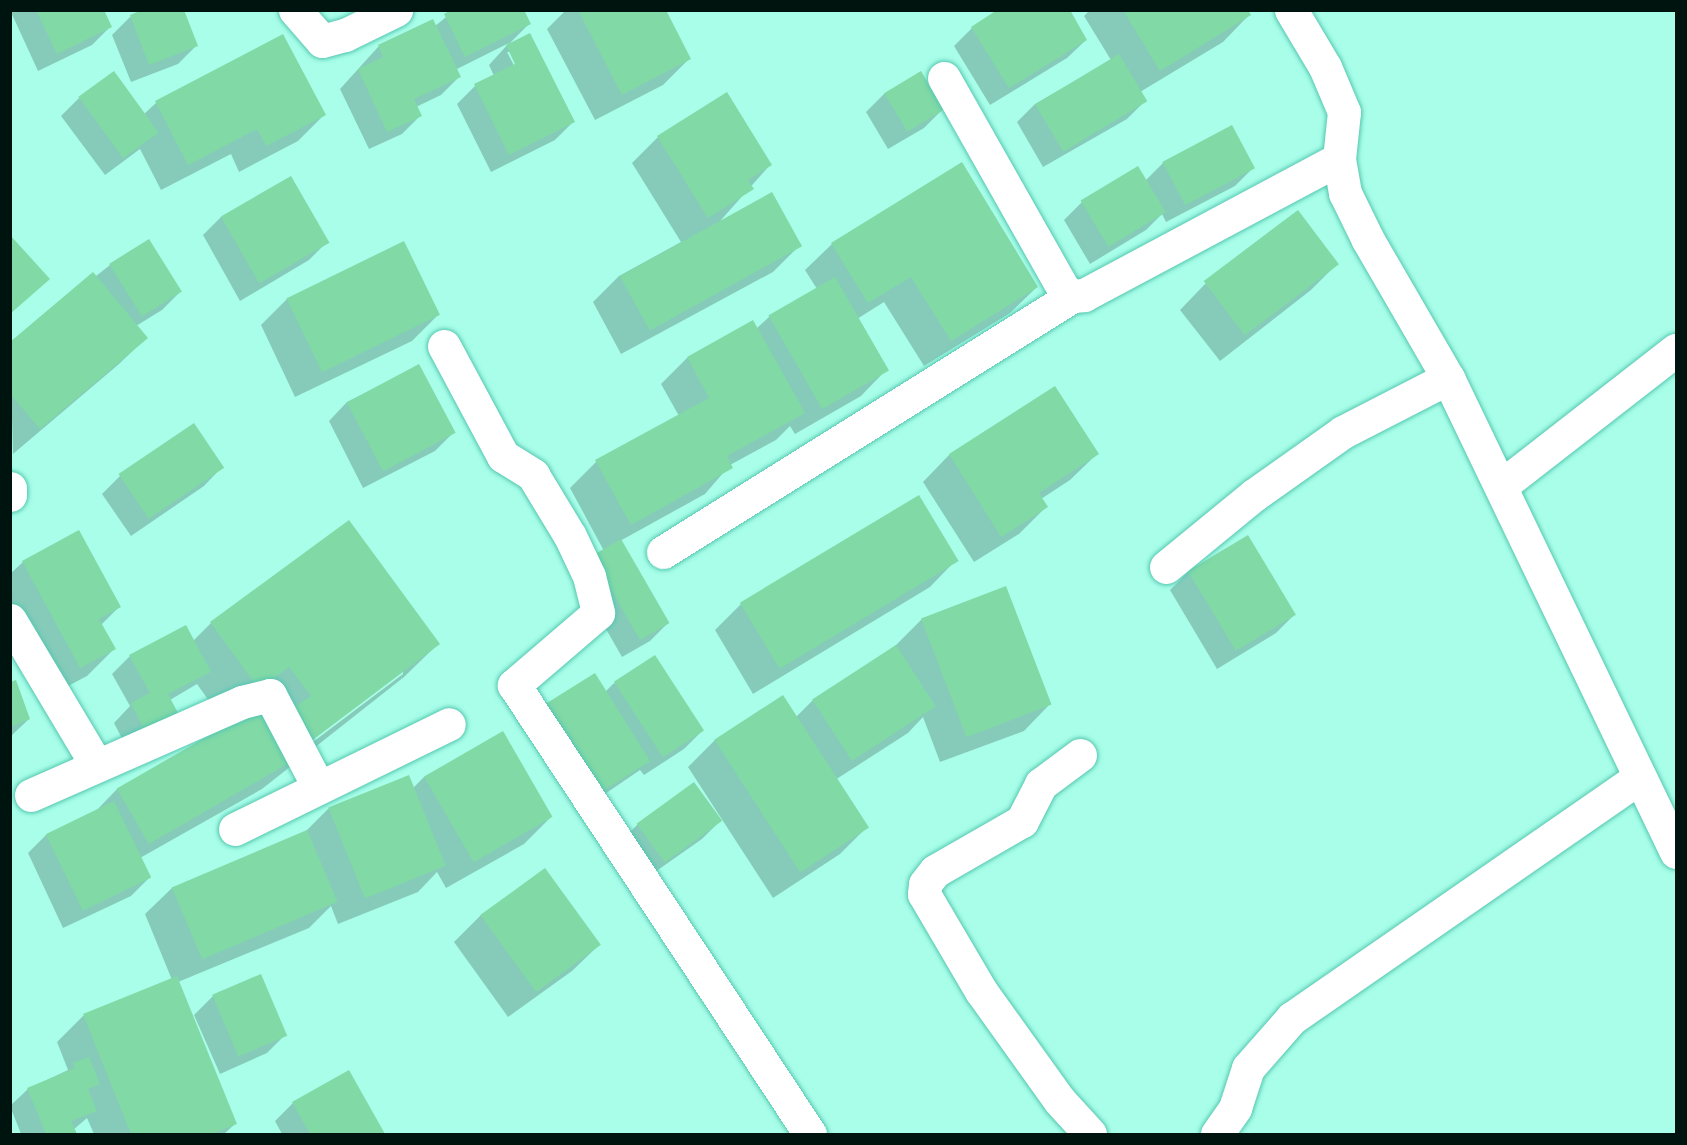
<!DOCTYPE html>
<html>
<head>
<meta charset="utf-8">
<style>
	body { margin:0 }
	#map { position:relative; width:1687px; height:1145px; overflow:hidden; background:#a8fee9; font-family:Inter,sans-serif }
	div>[style] { position:absolute }
	.shadow>* { inset:0; background:#0003 }
	.building>* { inset:0; background:#81d9a6; transform-origin:0 0 }
	.roads { filter:drop-shadow(0 0 2px #55c7b0) drop-shadow(0 0 2px #55c7b0) }
	.minor>* { height:33px; margin:-16.5px; padding:0 16.5px; transform-origin:16.5px; border-radius:16.5px; background:#fff }
	span { translate:-50% -50%; white-space:nowrap; text-align:center; line-height:1.15; -webkit-text-stroke:6px #fff; paint-order:stroke }
	.frame { position:absolute; inset:0; border:12px solid #00140f; pointer-events:none }
</style>
</head>
<body>
<div id="map">
	<div class="shadow">
		<i style="clip-path:polygon(10px 10px,102px 10px,110px 27px,92px 45px,38px 71px)"></i>
		<i style="clip-path:polygon(146px 10px,196px 46px,178px 64px,131px 82px,112px 35px,130px 17px)"></i>
		<i style="clip-path:polygon(evenodd,455px 10px,529px 24px,508px 45px,573px 122px,555px 140px,491px 172px,457px 104px,475px 86px,494px 76px,489px 65px,509px 43px,455px 70px,459px 77px,441px 95px,416px 107px,420px 116px,402px 134px,369px 149px,340px 89px,378px 47px,433px 21px,435px 26px,455px 10px,507px 52px,511px 52px,520px 70px,517px 71px,507px 52px)"></i>
		<i style="clip-path:polygon(566px 10px,664px 10px,690px 58px,663px 85px,595px 120px,547px 29px)"></i>
		<i style="clip-path:polygon(1090px 10px,1246px 10px,1249px 15px,1223px 42px,1140px 92px,1145px 101px,1127px 119px,1043px 167px,1017px 122px,1035px 104px,1111px 60px,1084px 16px)"></i>
		<i style="clip-path:polygon(972px 28px,1086px 40px,1067px 58px,990px 105px,954px 46px)"></i>
		<i style="clip-path:polygon(283px 36px,324px 115px,298px 141px,239px 172px,231px 154px,161px 190px,140px 149px,105px 175px,61px 116px,79px 98px,144px 114px,156px 103px)"></i>
		<i style="clip-path:polygon(921px 73px,942px 110px,924px 128px,888px 149px,866px 112px,884px 94px)"></i>
		<i style="clip-path:polygon(658px 137px,770px 165px,721px 220px,800px 245px,773px 272px,621px 354px,593px 302px,619px 276px,681px 242px,632px 163px)"></i>
		<i style="clip-path:polygon(1163px 163px,1253px 168px,1235px 186px,1166px 222px,1162px 214px,1146px 230px,1090px 264px,1064px 220px,1082px 202px,1145px 181px)"></i>
		<i style="clip-path:polygon(221px 217px,327px 242px,309px 260px,240px 301px,203px 235px)"></i>
		<i style="clip-path:polygon(832px 244px,1037px 287px,1010px 313px,924px 366px,884px 302px,857px 319px,887px 369px,861px 396px,795px 434px,790px 426px,776px 440px,730px 465px,705px 494px,620px 541px,668px 623px,650px 641px,622px 657px,575px 575px,604px 551px,570px 488px,596px 462px,679px 416px,661px 384px,687px 358px,756px 329px,769px 317px,817px 289px,805px 270px)"></i>
		<i style="clip-path:polygon(1337px 264px,1311px 290px,1220px 361px,1180px 310px,1206px 283px)"></i>
		<i style="clip-path:polygon(110px 265px,180px 292px,162px 310px,136px 326px,146px 338px,119px 364px,13px 454px,10px 344px)"></i>
		<i style="clip-path:polygon(287px 299px,438px 315px,412px 341px,295px 397px,261px 325px)"></i>
		<i style="clip-path:polygon(419px 366px,453px 433px,435px 451px,363px 488px,329px 421px,347px 402px)"></i>
		<i style="clip-path:polygon(1055px 388px,1097px 454px,1070px 480px,1041px 499px,1046px 507px,1019px 534px,974px 562px,923px 482px,949px 455px)"></i>
		<i style="clip-path:polygon(222px 467px,204px 486px,131px 536px,102px 494px,120px 476px)"></i>
		<i style="clip-path:polygon(956px 560px,930px 587px,753px 694px,715px 630px,741px 604px)"></i>
		<i style="clip-path:polygon(23px 562px,119px 607px,101px 625px,114px 649px,87px 676px,53px 694px,10px 614px,10px 574px)"></i>
		<i style="clip-path:polygon(1188px 572px,1294px 615px,1276px 633px,1217px 669px,1170px 590px)"></i>
		<i style="clip-path:polygon(922px 619px,1050px 704px,1024px 731px,940px 762px,923px 717px,908px 733px,835px 780px,866px 828px,840px 854px,773px 898px,688px 767px,715px 740px,795px 718px,813px 700px,895px 646px)"></i>
		<i style="clip-path:polygon(evenodd,211px 623px,438px 644px,404px 677px,262px 789px,140px 858px,149px 878px,131px 896px,63px 928px,28px 853px,46px 835px,95px 812px,117px 789px,258px 709px,224px 722px,197px 684px,170px 700px,128px 750px,114px 723px,130px 706px,112px 674px,130px 656px,193px 641px,211px 623px,403px 670px,403px 674px,305px 748px,303px 746px,403px 670px)"></i>
		<i style="clip-path:polygon(614px 683px,702px 731px,684px 749px,644px 775px,640px 770px,583px 809px,605px 692px)"></i>
		<i style="clip-path:polygon(10px 684px,29px 719px,10px 737px)"></i>
		<i style="clip-path:polygon(503px 733px,551px 817px,524px 844px,446px 888px,437px 872px,418px 892px,338px 924px,331px 906px,309px 928px,178px 982px,235px 1124px,224px 1134px,94px 1134px,87px 1118px,73px 1130px,75px 1134px,21px 1134px,10px 1106px,28px 1089px,68px 1070px,57px 1042px,83px 1016px,172px 980px,145px 914px,172px 888px,304px 833px,329px 808px,413px 788px,424px 777px)"></i>
		<i style="clip-path:polygon(693px 784px,720px 821px,702px 839px,645px 879px,619px 843px,637px 825px)"></i>
		<i style="clip-path:polygon(544px 870px,599px 945px,572px 971px,508px 1017px,454px 942px,481px 915px)"></i>
		<i style="clip-path:polygon(260px 976px,285px 1035px,267px 1053px,220px 1074px,194px 1015px,213px 996px)"></i>
		<i style="clip-path:polygon(348px 1072px,383px 1134px,282px 1134px,275px 1121px,293px 1103px)"></i>
	</div>
	<div class="building">
		<i style="clip-path:polygon(36px 10px,104px 10px,112px 27px,57px 54px)"></i>
		<i style="clip-path:polygon(142px 10px,184px 10px,198px 46px,149px 65px,130px 15px)"></i>
		<i style="clip-path:polygon(451px 10px,524px 10px,531px 24px,465px 57px,444px 14px)"></i>
		<i style="clip-path:polygon(578px 10px,666px 10px,691px 59px,622px 95px)"></i>
		<i style="clip-path:polygon(997px 10px,1070px 10px,1087px 40px,1009px 88px,971px 27px)"></i>
		<i style="clip-path:polygon(1123px 10px,1248px 10px,1251px 15px,1160px 71px)"></i>
		<i style="clip-path:polygon(433px 19px,461px 77px,414px 99px,422px 116px,387px 132px,358px 69px,383px 57px,378px 45px)"></i>
		<i style="clip-path:polygon(530px 33px,575px 122px,509px 155px,474px 84px,515px 64px,506px 45px)"></i>
		<i style="clip-path:polygon(283px 34px,326px 115px,266px 146px,257px 129px,188px 165px,155px 101px)"></i>
		<i style="left:1119px;top:54px;width:55px;height:98px;rotate:59deg"></i>
		<i style="left:114px;top:71px;width:76px;height:44px;rotate:54deg"></i>
		<i style="left:921px;top:71px;width:45px;height:43px;rotate:59deg"></i>
		<i style="clip-path:polygon(727px 92px,772px 165px,748px 180px,754px 189px,708px 218px,657px 136px)"></i>
		<i style="left:1232px;top:125px;width:49px;height:79px;rotate:62deg"></i>
		<i style="clip-path:polygon(962px 162px,1038px 287px,951px 341px,911px 277px,868px 303px,831px 243px)"></i>
		<i style="left:1138px;top:166px;width:54px;height:67px;rotate:59deg"></i>
		<i style="left:291px;top:176px;width:77px;height:81px;rotate:60deg"></i>
		<i style="left:772px;top:192px;width:62px;height:174px;rotate:61deg"></i>
		<i style="left:1298px;top:210px;width:68px;height:118px;rotate:53deg"></i>
		<i style="clip-path:polygon(10px 235px,50px 279px,10px 314px)"></i>
		<i style="left:149px;top:239px;width:62px;height:47px;rotate:58deg"></i>
		<i style="left:404px;top:241px;width:82px;height:131px;rotate:64deg"></i>
		<i style="clip-path:polygon(93px 272px,148px 338px,40px 429px,10px 394px,10px 342px)"></i>
		<i style="left:835px;top:277px;width:108px;height:77px;rotate:60deg"></i>
		<i style="clip-path:polygon(753px 320px,805px 413px,727px 456px,733px 468px,631px 525px,595px 460px,709px 398px,687px 357px)"></i>
		<i style="left:419px;top:364px;width:78px;height:82px;rotate:62deg"></i>
		<i style="clip-path:polygon(1055px 386px,1099px 454px,1039px 493px,1048px 507px,1001px 537px,949px 454px)"></i>
		<i style="left:194px;top:423px;width:54px;height:91px;rotate:56deg"></i>
		<i style="left:919px;top:495px;width:77px;height:209px;rotate:59deg"></i>
		<i style="clip-path:polygon(349px 520px,440px 644px,310px 742px,288px 712px,311px 696px,289px 667px,259px 689px,210px 622px)"></i>
		<i style="clip-path:polygon(79px 530px,121px 607px,99px 619px,116px 649px,80px 668px,22px 561px)"></i>
		<i style="left:1248px;top:535px;width:93px;height:70px;rotate:59deg"></i>
		<i style="left:621px;top:539px;width:97px;height:34px;rotate:60deg"></i>
		<i style="left:1006px;top:586px;width:127px;height:91px;rotate:69deg"></i>
		<i style="clip-path:polygon(186px 625px,211px 672px,168px 694px,179px 715px,146px 733px,131px 703px,150px 693px,129px 655px)"></i>
		<i style="left:896px;top:645px;width:73px;height:100px;rotate:57deg"></i>
		<i style="left:655px;top:655px;width:90px;height:49px;rotate:57deg"></i>
		<i style="left:595px;top:673px;width:104px;height:59px;rotate:58deg"></i>
		<i style="clip-path:polygon(16px 680px,30px 719px,10px 727px,10px 682px)"></i>
		<i style="left:783px;top:695px;width:158px;height:82px;rotate:57deg"></i>
		<i style="left:258px;top:707px;width:64px;height:163px;rotate:60deg"></i>
		<i style="left:503px;top:731px;width:99px;height:91px;rotate:60deg"></i>
		<i style="left:409px;top:775px;width:98px;height:87px;rotate:68deg"></i>
		<i style="left:694px;top:782px;width:48px;height:71px;rotate:54deg"></i>
		<i style="left:114px;top:801px;width:85px;height:76px;rotate:64deg"></i>
		<i style="left:307px;top:830px;width:78px;height:147px;rotate:67deg"></i>
		<i style="left:545px;top:868px;width:95px;height:80px;rotate:54deg"></i>
		<i style="left:261px;top:974px;width:67px;height:53px;rotate:67deg"></i>
		<i style="clip-path:polygon(177px 976px,237px 1124px,211px 1134px,131px 1134px,83px 1014px)"></i>
		<i style="clip-path:polygon(89px 1057px,100px 1084px,88px 1089px,97px 1111px,71px 1121px,77px 1134px,46px 1134px,27px 1088px,75px 1068px,73px 1063px)"></i>
		<i style="clip-path:polygon(349px 1070px,385px 1134px,310px 1134px,292px 1102px)"></i>
	</div>
	<div class="roads">
		<div class="minor">
			<i style="left:295px;top:10px;width:41px;rotate:48.9deg"></i>
			<i style="left:322px;top:41px;width:24px;rotate:-15deg"></i>
			<i style="left:345px;top:35px;width:57px;rotate:-26.1deg"></i>
			<i style="left:1291px;top:10px;width:66px;rotate:59.2deg"></i>
			<i style="left:1325px;top:67px;width:49px;rotate:67.1deg"></i>
			<i style="left:1344px;top:112px;width:47px;rotate:96.1deg"></i>
			<i style="left:1339px;top:159px;width:35px;rotate:80deg"></i>
			<i style="left:1345px;top:193px;width:52px;rotate:63.9deg"></i>
			<i style="left:1368px;top:240px;width:160px;rotate:59.9deg"></i>
			<i style="left:1448px;top:378px;width:526px;rotate:64.31deg"></i>
			<i style="left:944px;top:78px;width:244px;rotate:60.5deg"></i>
			<i style="left:1064px;top:290px;width:11px;rotate:34deg"></i>
			<i style="left:1073px;top:296px;width:11px;rotate:-5deg"></i>
			<i style="left:1084px;top:295px;width:289px;rotate:-28.1deg"></i>
			<i style="left:444px;top:346px;width:125px;rotate:61.8deg"></i>
			<i style="left:503px;top:456px;width:36px;rotate:32deg"></i>
			<i style="left:533px;top:475px;width:71px;rotate:58.8deg"></i>
			<i style="left:570px;top:536px;width:44px;rotate:64.6deg"></i>
			<i style="left:589px;top:576px;width:38px;rotate:76deg"></i>
			<i style="left:598px;top:613px;width:111px;rotate:139.4deg"></i>
			<i style="left:514px;top:685px;width:538px;rotate:56.61deg"></i>
			<i style="left:1501px;top:486px;width:222px;rotate:-37.9deg"></i>
			<i style="left:10px;top:488px;width:7px;rotate:90deg"></i>
			<i style="left:663px;top:552px;width:483px;rotate:-32deg"></i>
			<i style="left:1166px;top:567px;width:114px;rotate:-39.3deg"></i>
			<i style="left:1254px;top:495px;width:109px;rotate:-35.3deg"></i>
			<i style="left:1343px;top:432px;width:118px;rotate:-27.2deg"></i>
			<i style="left:10px;top:620px;width:168px;rotate:59.2deg"></i>
			<i style="left:1080px;top:755px;width:49px;rotate:143.4deg"></i>
			<i style="left:1041px;top:784px;width:42px;rotate:117.2deg"></i>
			<i style="left:1022px;top:821px;width:100px;rotate:150.1deg"></i>
			<i style="left:935px;top:871px;width:16px;rotate:128deg"></i>
			<i style="left:925px;top:884px;width:10px;rotate:96deg"></i>
			<i style="left:924px;top:894px;width:113px;rotate:59.6deg"></i>
			<i style="left:981px;top:991px;width:134px;rotate:54.4deg"></i>
			<i style="left:1059px;top:1100px;width:46px;rotate:47.6deg"></i>
			<i style="left:31px;top:795px;width:231px;rotate:-23.8deg"></i>
			<i style="left:242px;top:702px;width:29px;rotate:-14deg"></i>
			<i style="left:270px;top:695px;width:103px;rotate:62.2deg"></i>
			<i style="left:235px;top:829px;width:238px;rotate:-26.1deg"></i>
			<i style="left:1217px;top:1134px;width:32px;rotate:-55deg"></i>
			<i style="left:1235px;top:1108px;width:42px;rotate:-72deg"></i>
			<i style="left:1248px;top:1068px;width:67px;rotate:-48.7deg"></i>
			<i style="left:1292px;top:1018px;width:422px;rotate:-34.7deg"></i>
		</div>
	</div>
	<div class="frame"></div>
</div>
</body>
</html>
